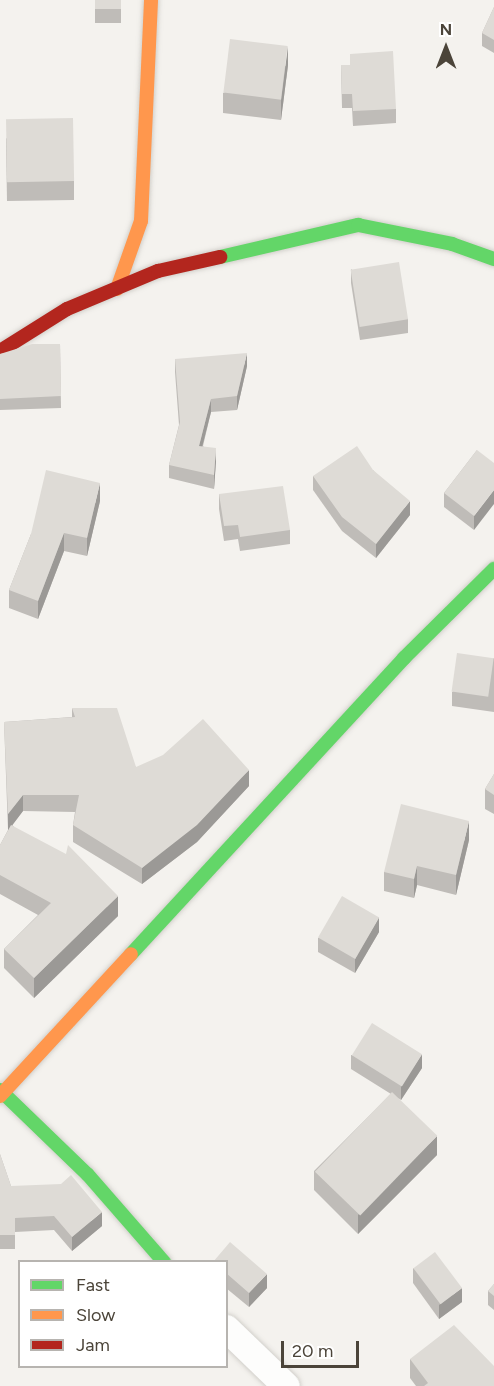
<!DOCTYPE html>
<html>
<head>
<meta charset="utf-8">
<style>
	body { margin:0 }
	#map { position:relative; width:494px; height:1386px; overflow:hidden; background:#f4f2ee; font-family:Figtree,sans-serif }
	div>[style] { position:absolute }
	.roads { filter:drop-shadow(0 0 2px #d2d0cb) drop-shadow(0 0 2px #d2d0cb) }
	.street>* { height:27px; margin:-13.5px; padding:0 13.5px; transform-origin:13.5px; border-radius:13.5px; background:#fdfdfc }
	.fast>* { height:14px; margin:-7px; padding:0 7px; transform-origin:7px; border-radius:7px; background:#63d668 }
	.slow>* { height:14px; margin:-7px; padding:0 7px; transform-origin:7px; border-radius:7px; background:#ff974d }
	.jam>* { height:14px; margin:-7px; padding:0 7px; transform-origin:7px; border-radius:7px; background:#b3261e }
	.wall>* { inset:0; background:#bfbcb8; transform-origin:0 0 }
	.shaded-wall>* { inset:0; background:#9b9996 }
	.building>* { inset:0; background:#dedbd6; transform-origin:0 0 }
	span { translate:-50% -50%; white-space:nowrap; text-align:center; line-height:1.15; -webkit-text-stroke:4.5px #fff; paint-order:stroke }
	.legend { position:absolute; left:18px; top:1260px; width:210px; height:108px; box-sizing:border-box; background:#fff; border:2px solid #b7b4b0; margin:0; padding:8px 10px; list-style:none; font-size:18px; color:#4b4439 }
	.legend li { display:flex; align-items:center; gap:12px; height:30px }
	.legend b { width:30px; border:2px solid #b7b4b0 }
	.north { position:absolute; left:416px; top:18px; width:60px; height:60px; -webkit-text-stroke:4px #fff; paint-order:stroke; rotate:0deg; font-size:16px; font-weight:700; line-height:24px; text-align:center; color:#4b4439 }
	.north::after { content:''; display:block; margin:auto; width:21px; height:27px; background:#4b4439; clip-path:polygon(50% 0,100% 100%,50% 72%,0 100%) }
	.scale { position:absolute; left:281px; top:1341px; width:78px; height:27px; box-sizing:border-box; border:3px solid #4b4439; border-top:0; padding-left:8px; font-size:18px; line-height:21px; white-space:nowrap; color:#4b4439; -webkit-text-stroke:4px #fff; paint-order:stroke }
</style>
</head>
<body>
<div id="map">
	<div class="roads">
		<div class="street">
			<i style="left:226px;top:1328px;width:83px;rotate:44deg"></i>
		</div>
		<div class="fast">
			<i style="left:220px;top:257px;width:142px;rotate:-13.1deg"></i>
			<i style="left:358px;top:225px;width:96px;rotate:11.4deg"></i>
			<i style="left:452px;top:244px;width:45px;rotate:19.7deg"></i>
			<i style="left:131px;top:954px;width:403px;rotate:-47.3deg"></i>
			<i style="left:404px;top:658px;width:127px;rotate:-44.7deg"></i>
			<i style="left:0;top:1090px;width:122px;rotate:44deg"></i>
			<i style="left:88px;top:1175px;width:116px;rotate:48.9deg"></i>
		</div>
		<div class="slow">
			<i style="left:117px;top:289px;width:72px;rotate:-70.6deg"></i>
			<i style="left:141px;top:221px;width:221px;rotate:-87.4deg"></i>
			<i style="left:0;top:1096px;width:193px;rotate:-47.3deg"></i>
		</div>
		<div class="jam">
			<i style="left:0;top:351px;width:79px;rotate:-32.1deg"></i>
			<i style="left:67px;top:309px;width:99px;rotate:-22.7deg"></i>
			<i style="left:158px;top:271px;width:64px;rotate:-12.7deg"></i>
		</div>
	</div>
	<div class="wall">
		<i style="left:95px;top:0;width:26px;height:23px"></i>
		<i style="clip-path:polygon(494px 7px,494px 53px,482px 46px,482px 33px)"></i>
		<i style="clip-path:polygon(288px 65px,281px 120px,223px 113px,223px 93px)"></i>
		<i style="clip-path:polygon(341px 65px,396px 109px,396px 123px,353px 126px,352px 108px,342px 108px)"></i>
		<i style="clip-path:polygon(6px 138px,74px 181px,74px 200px,7px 201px)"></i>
		<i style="clip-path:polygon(351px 269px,408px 319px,408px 333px,360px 340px,351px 283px)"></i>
		<i style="clip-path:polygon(60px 344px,61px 408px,0 410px,0 354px)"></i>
		<i style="clip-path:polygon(175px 359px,247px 366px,237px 410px,211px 412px,203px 446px,216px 461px,214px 489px,169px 478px,169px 465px,179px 425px,175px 372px)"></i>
		<i style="clip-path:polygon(477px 450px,474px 530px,444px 507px,444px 493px)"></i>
		<i style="clip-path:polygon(373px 470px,410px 515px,376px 558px,342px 531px,313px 490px,313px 476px)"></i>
		<i style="clip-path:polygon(219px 494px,290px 530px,290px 544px,240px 551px,238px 539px,224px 541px,219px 509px)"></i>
		<i style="clip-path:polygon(100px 501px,87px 556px,64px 551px,38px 619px,9px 608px,9px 590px,31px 534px)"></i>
		<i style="clip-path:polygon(494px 658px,494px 712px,452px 706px,452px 692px)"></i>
		<i style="clip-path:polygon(72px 708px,136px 767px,249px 786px,197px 842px,142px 884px,73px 842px,73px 825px,75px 812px,23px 811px,12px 825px,118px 916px,34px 998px,4px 968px,4px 949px,38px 915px,0 894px,0 845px,8px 830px,4px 722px,72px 717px)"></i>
		<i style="clip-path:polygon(494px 774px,494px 814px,485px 809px,485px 789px)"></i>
		<i style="clip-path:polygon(469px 840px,456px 895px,417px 885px,414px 898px,384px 891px,384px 872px)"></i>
		<i style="clip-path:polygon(379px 932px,355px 973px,318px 952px,318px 938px)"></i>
		<i style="clip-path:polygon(351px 1055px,422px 1068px,401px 1100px,398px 1098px,437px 1155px,358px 1234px,314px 1190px,314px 1171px,391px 1094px,351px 1069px)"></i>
		<i style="clip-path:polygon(0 1154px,11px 1186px,102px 1226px,72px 1251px,54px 1230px,15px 1232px,15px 1249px,0 1249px)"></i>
		<i style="clip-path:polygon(226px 1262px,267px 1288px,249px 1307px,226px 1288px)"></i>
		<i style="clip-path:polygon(413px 1268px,462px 1302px,439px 1319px,413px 1283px)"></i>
		<i style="clip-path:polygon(494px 1284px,494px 1310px,488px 1305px,488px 1291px)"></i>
		<i style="clip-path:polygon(410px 1359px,494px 1386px,416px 1386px,410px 1378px)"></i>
	</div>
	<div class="shaded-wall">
		<i style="clip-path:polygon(288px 46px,288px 65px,281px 120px,281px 101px)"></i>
		<i style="clip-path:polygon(247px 353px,247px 366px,237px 410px,237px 396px)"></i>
		<i style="clip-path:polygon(211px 399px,211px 412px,199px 459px,199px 446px)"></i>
		<i style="clip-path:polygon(216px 448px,216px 461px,214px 489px,214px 475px)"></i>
		<i style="clip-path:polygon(100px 483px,100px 501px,87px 556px,87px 538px)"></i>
		<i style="clip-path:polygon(494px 490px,494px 504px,474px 530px,474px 516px)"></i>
		<i style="clip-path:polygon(410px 501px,410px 515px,376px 558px,376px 544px)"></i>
		<i style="clip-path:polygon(64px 533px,64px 551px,38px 619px,38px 601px)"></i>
		<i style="clip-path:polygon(249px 770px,249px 786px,197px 842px,142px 884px,142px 868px)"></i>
		<i style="clip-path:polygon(23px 795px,23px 811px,8px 831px,8px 814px)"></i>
		<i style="clip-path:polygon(469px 821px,469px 840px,456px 895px,456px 875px)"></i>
		<i style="clip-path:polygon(417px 866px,417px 885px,414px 898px,414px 879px)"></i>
		<i style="clip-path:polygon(118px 896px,118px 916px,34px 998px,34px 978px)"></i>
		<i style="clip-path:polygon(379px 917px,379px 932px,355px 973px,355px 959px)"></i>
		<i style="clip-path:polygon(422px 1054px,422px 1068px,401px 1100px,401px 1086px)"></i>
		<i style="clip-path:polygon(437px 1136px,437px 1155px,358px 1234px,358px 1215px)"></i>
		<i style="clip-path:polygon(102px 1212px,102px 1226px,72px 1251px,72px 1237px)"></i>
		<i style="clip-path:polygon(267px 1274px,267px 1288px,249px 1307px,249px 1293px)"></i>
		<i style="clip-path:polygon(462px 1288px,462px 1302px,439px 1319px,439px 1305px)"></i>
	</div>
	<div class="building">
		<i style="left:95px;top:0;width:26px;height:9px"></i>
		<i style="clip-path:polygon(494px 7px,494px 40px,482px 33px)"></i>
		<i style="left:230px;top:39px;width:58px;height:54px;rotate:7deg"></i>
		<i style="clip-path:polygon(393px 51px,396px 109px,353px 111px,352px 94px,342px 94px,341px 65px,350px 65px,350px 54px)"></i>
		<i style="left:73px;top:118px;width:63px;height:67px;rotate:89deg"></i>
		<i style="left:399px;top:262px;width:58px;height:49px;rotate:81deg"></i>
		<i style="clip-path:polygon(32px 344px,60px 344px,61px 396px,0 399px,0 354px)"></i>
		<i style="clip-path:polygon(247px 353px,237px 396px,211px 399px,199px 446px,216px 448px,214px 475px,169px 465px,180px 422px,175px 359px)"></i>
		<i style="clip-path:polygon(357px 446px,373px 470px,410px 501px,376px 544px,342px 517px,313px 476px)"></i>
		<i style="clip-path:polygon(477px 450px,494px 463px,494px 490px,474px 516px,444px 493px)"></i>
		<i style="clip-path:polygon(46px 470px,100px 483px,87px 538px,64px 533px,38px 601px,9px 590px,31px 534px)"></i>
		<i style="clip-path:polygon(283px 486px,290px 530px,240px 537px,238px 525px,224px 526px,219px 494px)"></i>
		<i style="left:457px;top:653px;width:37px;height:39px;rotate:8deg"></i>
		<i style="clip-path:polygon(72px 708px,117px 708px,136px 767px,163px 755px,203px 719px,249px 770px,197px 825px,142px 868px,73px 825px,79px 795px,23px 795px,8px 814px,4px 722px,75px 717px)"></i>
		<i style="clip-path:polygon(494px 774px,494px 795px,485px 789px)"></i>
		<i style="clip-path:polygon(401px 804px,469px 821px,456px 875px,417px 866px,414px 879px,384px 872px)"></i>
		<i style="clip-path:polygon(11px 825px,66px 854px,68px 845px,118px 896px,34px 978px,4px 949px,51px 903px,0 875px,0 845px)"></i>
		<i style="left:342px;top:896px;width:43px;height:48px;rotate:30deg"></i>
		<i style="left:372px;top:1023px;width:59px;height:38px;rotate:32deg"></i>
		<i style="left:392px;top:1092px;width:63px;height:111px;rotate:44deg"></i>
		<i style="clip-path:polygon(0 1154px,11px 1186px,61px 1184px,71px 1175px,102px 1212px,72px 1237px,54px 1216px,15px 1218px,15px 1235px,0 1235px)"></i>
		<i style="clip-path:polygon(230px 1242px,267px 1274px,249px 1293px,226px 1273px,226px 1262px,213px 1262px)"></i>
		<i style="left:435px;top:1252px;width:45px;height:27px;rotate:53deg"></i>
		<i style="clip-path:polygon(494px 1284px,494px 1296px,488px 1291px)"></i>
		<i style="clip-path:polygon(454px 1325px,494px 1366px,494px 1386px,424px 1386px,428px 1383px,410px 1359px)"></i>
	</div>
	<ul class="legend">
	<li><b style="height:8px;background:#63d668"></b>Fast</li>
	<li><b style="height:8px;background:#ff974d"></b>Slow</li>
	<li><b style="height:8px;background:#b3261e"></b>Jam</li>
	</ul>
	<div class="north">N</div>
	<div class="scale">20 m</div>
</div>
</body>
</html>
